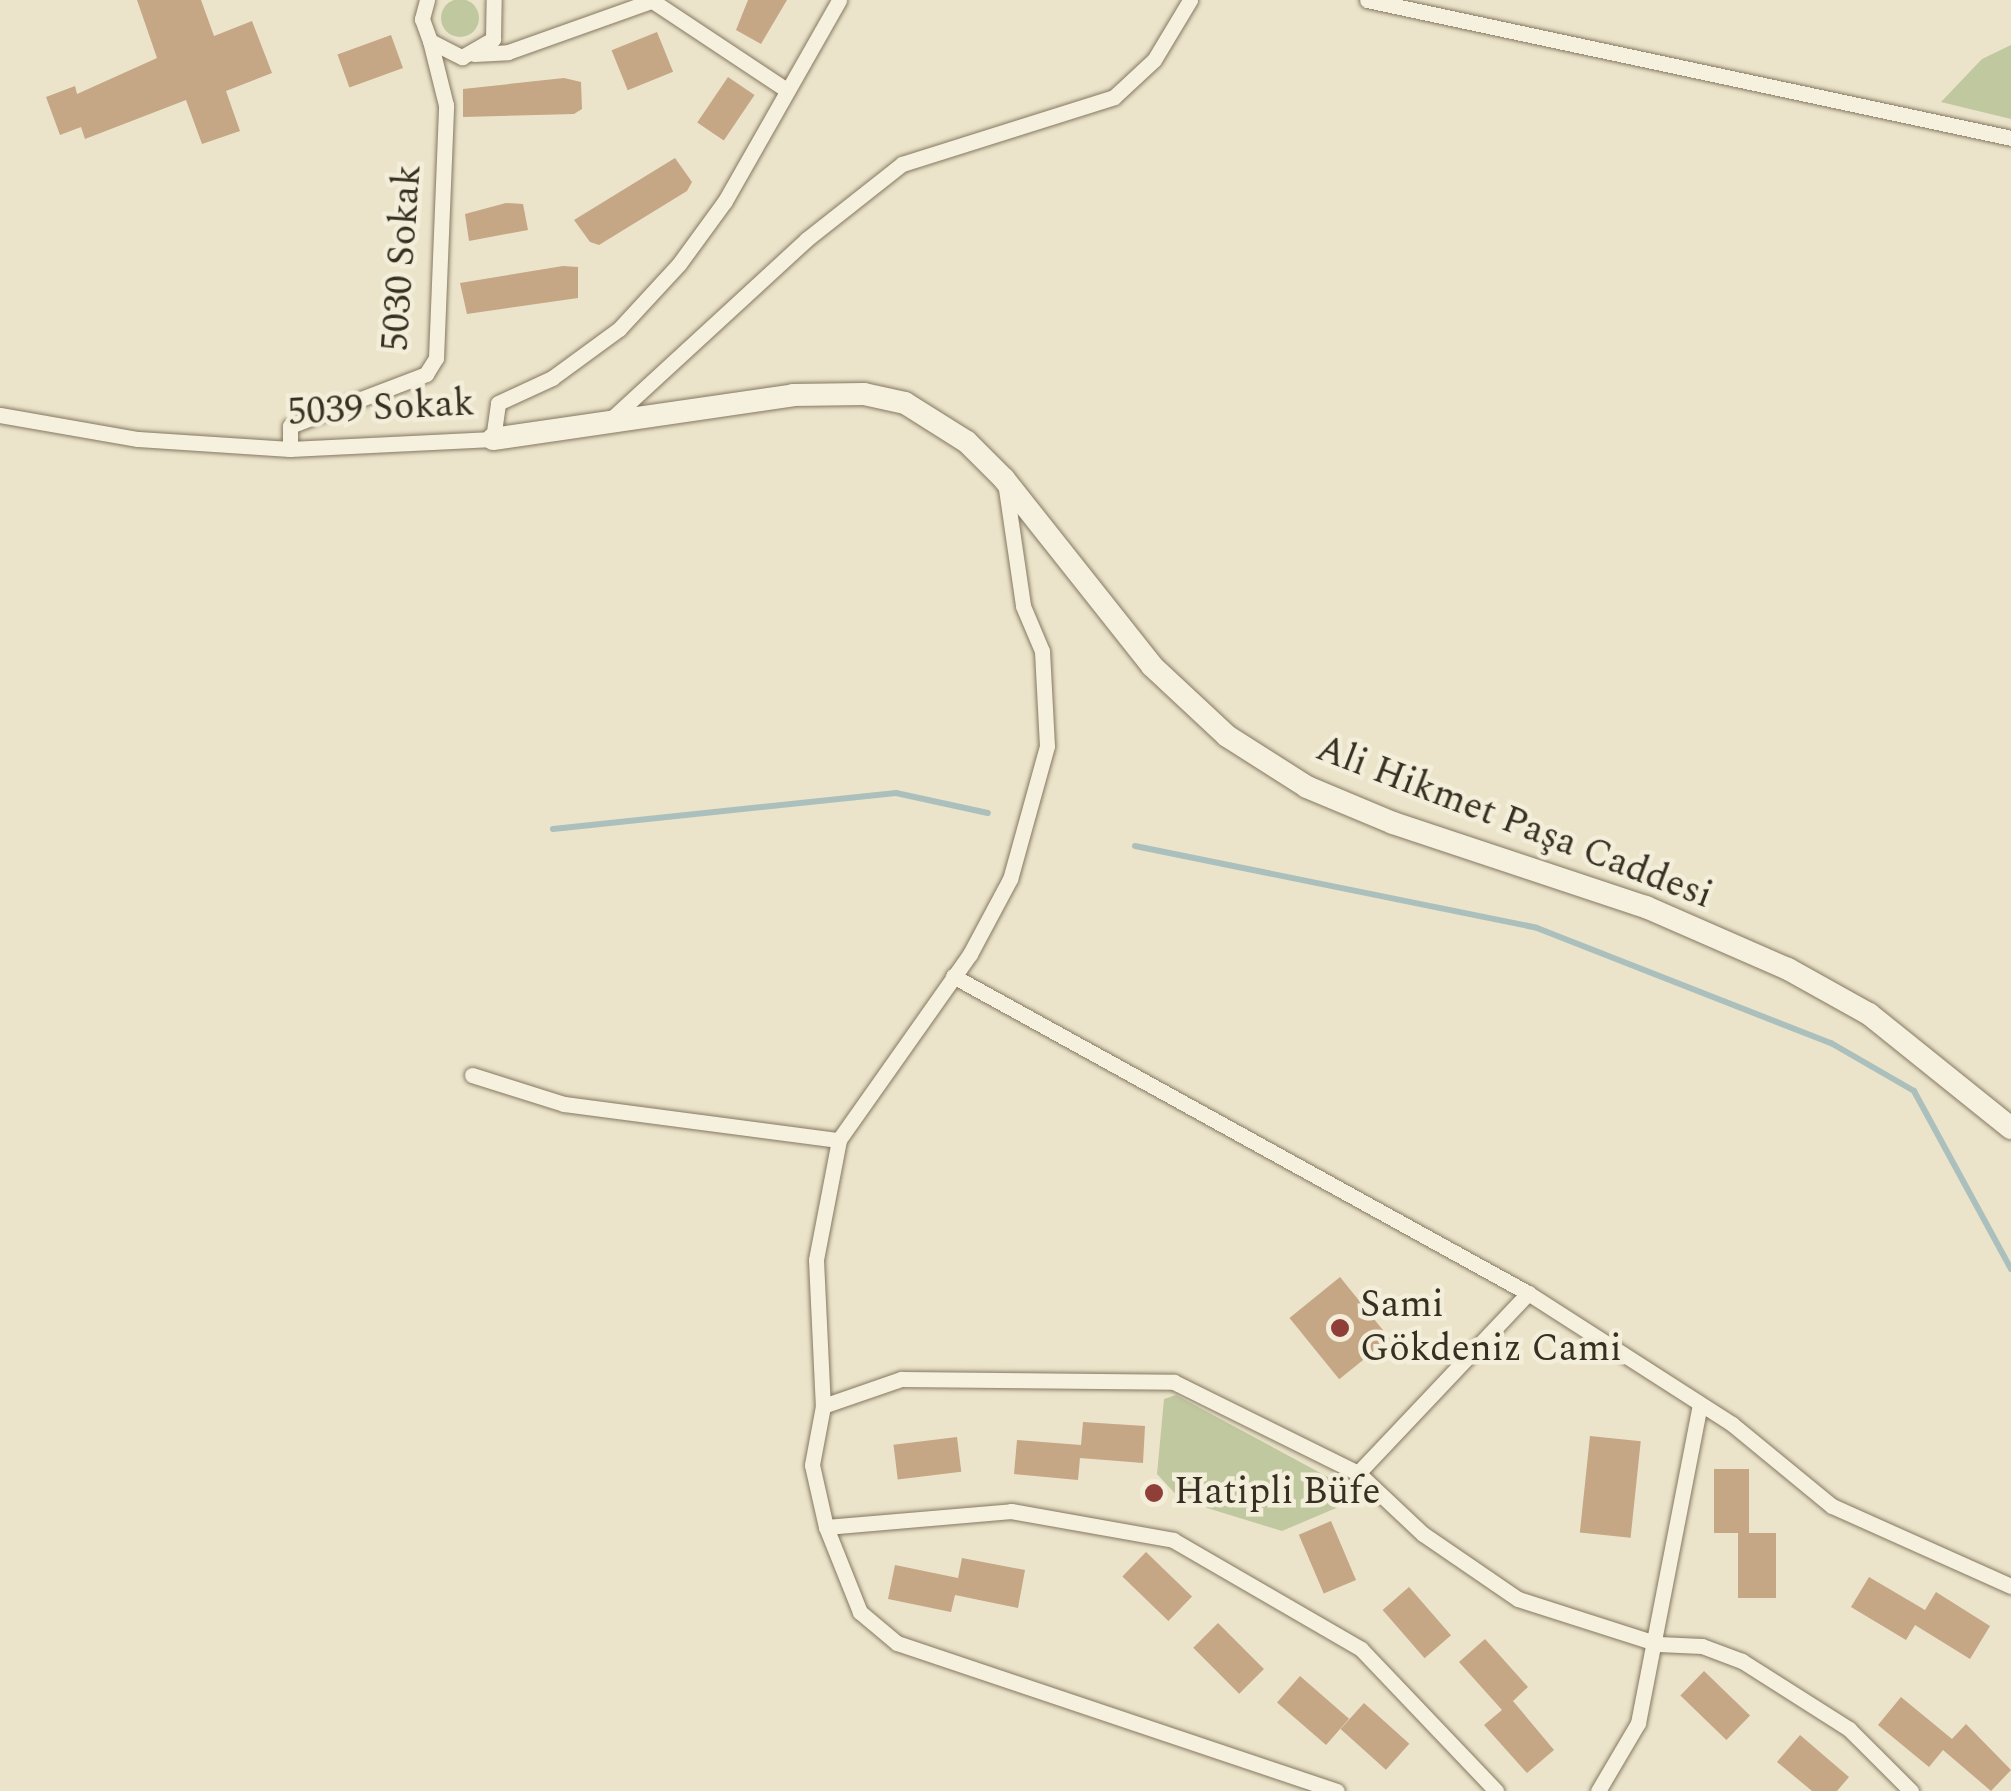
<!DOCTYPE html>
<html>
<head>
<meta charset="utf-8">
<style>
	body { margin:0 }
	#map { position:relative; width:2011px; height:1791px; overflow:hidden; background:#ebe4cb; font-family:Spectral,serif }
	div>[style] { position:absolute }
	.green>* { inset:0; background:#c0c8a0 }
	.round { border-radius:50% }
	.stream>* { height:6px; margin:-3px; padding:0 3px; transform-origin:3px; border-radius:3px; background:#abc0bc }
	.building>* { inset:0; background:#c5a685; transform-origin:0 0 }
	.roads { filter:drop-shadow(0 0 2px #867861) drop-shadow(0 0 2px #867861) }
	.street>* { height:15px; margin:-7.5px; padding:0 7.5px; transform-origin:7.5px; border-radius:7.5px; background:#f6f1de }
	.secondary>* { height:22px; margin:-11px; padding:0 11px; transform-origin:11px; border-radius:11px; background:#f6f1de }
	.dots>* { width:28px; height:28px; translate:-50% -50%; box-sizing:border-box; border:5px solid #f3eeda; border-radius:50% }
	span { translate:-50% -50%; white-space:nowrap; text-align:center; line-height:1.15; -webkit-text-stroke:9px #f3eeda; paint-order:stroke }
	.street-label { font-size:38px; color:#382f23 }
	.poi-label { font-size:38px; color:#382f23 }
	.left { translate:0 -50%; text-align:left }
</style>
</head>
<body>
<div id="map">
	<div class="green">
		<i class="round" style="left:441px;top:-1px;width:38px;height:38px"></i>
		<i style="clip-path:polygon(2011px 45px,2011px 119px,1941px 102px,1982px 59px)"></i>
		<i style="clip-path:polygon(1176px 1395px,1339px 1483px,1355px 1500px,1282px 1531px,1181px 1500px,1157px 1474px,1164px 1399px)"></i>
	</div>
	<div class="stream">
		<i style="left:553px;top:829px;width:345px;rotate:-6deg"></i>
		<i style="left:896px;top:793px;width:94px;rotate:12.3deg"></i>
		<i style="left:1135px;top:846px;width:410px;rotate:11.5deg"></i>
		<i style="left:1537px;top:928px;width:316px;rotate:21.4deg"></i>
		<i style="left:1831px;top:1043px;width:96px;rotate:30deg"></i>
		<i style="left:1914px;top:1091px;width:203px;rotate:61.4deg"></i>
	</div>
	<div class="building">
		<i style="clip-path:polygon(137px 0,201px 0,214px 36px,252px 21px,272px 73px,226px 91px,240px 131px,202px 144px,186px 100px,85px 139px,81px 127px,60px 135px,46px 97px,75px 86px,77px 94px,157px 58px)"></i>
		<i style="clip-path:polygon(748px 0,787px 0,761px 44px,736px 30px)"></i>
		<i style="left:657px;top:32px;width:43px;height:49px;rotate:68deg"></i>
		<i style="left:391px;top:35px;width:35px;height:57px;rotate:70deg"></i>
		<i style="left:728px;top:77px;width:32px;height:55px;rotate:34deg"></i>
		<i style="clip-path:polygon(564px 78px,581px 82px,582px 109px,574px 114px,463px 117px,463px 89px)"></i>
		<i style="clip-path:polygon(675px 158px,692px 182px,687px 191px,599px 245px,590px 242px,574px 220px)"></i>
		<i style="clip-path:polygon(506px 203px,523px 204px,528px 230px,469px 241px,465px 214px)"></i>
		<i style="clip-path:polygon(563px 266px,578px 267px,578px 298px,467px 314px,460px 283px)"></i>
		<i style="left:1340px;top:1277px;width:79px;height:65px;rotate:51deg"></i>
		<i style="clip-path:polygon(1083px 1422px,1145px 1426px,1143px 1463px,1080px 1458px,1078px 1480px,1014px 1474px,1017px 1440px,1081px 1445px)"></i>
		<i style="left:1590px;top:1436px;width:51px;height:97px;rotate:6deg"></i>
		<i style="left:957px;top:1437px;width:35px;height:64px;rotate:83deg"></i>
		<i style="left:1714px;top:1469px;width:35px;height:64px"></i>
		<i style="left:1331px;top:1521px;width:64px;height:35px;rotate:67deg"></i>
		<i style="left:1738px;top:1533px;width:38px;height:65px"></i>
		<i style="left:1146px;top:1552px;width:64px;height:34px;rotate:44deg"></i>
		<i style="clip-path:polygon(962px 1558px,1025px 1570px,1018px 1608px,955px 1595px,951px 1612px,888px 1599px,895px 1565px,958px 1578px)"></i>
		<i style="clip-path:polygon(1869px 1577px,1925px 1610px,1936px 1592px,1990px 1626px,1970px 1659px,1915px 1625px,1906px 1640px,1851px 1607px)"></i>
		<i style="left:1409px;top:1587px;width:64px;height:35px;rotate:49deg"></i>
		<i style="left:1218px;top:1623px;width:65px;height:35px;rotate:45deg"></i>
		<i style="clip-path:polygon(1485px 1639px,1528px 1687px,1513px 1701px,1554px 1750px,1527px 1773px,1484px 1725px,1502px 1710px,1459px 1662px)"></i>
		<i style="left:1704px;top:1671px;width:64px;height:34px;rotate:44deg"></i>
		<i style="left:1300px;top:1676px;width:65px;height:35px;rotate:41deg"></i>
		<i style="clip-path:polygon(1901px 1697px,1952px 1739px,1966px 1724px,2011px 1770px,1991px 1791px,1943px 1750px,1929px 1767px,1878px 1725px)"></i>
		<i style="left:1364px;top:1703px;width:61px;height:35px;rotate:42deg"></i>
		<i style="clip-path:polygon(1800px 1735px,1849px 1777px,1837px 1791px,1812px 1791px,1777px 1762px)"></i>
	</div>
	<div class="roads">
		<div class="street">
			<i style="left:427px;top:0;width:20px;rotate:105deg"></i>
			<i style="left:422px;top:19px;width:23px;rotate:70deg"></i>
			<i style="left:430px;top:41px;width:36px;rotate:27deg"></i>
			<i style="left:462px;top:57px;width:36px;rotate:-30deg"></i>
			<i style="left:493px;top:39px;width:39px;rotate:-89deg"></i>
			<i style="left:651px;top:0;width:161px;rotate:33.6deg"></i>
			<i style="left:1367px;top:0;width:659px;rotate:12.09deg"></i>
			<i style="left:474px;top:54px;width:34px;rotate:-3deg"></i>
			<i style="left:508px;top:52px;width:152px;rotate:-19.6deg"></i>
			<i style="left:0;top:415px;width:140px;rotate:9.9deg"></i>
			<i style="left:138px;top:439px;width:152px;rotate:3.8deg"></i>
			<i style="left:290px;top:449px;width:203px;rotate:-2.8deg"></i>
			<i style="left:493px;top:439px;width:36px;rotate:-82deg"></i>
			<i style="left:498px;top:403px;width:60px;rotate:-24.8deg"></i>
			<i style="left:552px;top:378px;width:83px;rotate:-36.2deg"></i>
			<i style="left:619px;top:329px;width:88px;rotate:-47.3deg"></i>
			<i style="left:679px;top:264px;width:78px;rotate:-53.9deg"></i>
			<i style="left:725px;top:201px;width:231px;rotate:-60.4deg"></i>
			<i style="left:609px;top:421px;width:269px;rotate:-42.6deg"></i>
			<i style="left:807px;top:239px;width:121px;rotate:-38.3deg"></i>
			<i style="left:902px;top:164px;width:222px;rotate:-17.5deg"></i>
			<i style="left:1114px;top:97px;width:54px;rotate:-42.8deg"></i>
			<i style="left:1154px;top:60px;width:70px;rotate:-59deg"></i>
			<i style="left:290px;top:449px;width:23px;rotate:-90deg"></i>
			<i style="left:290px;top:426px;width:146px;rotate:-20.9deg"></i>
			<i style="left:426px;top:374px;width:19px;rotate:-58deg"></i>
			<i style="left:436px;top:358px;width:253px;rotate:-87.7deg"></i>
			<i style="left:446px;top:105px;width:66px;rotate:-104deg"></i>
			<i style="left:1005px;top:482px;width:125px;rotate:81.7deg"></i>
			<i style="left:1023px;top:606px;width:49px;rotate:67.1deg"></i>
			<i style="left:1042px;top:651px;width:95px;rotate:87deg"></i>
			<i style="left:1047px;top:746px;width:138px;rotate:105.5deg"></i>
			<i style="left:1010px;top:879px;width:85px;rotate:118.1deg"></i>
			<i style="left:970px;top:954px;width:228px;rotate:125.2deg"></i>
			<i style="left:839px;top:1140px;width:122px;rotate:100.9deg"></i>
			<i style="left:816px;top:1260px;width:146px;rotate:87.3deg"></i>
			<i style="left:823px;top:1406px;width:60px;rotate:100.6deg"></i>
			<i style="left:812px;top:1465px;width:64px;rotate:77.3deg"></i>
			<i style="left:826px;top:1527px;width:92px;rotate:68.2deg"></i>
			<i style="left:860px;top:1612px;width:48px;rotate:40deg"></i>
			<i style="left:897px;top:1643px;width:464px;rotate:18.6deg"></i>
			<i style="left:953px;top:976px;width:657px;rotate:28.87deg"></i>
			<i style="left:1528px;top:1293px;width:242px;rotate:32.7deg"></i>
			<i style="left:1732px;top:1424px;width:129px;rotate:39.4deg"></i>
			<i style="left:1832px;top:1506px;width:196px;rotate:24.1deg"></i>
			<i style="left:472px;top:1075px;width:96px;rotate:17.5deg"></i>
			<i style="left:564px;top:1104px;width:277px;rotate:7.5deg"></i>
			<i style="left:823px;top:1406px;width:83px;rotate:-19.1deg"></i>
			<i style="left:901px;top:1379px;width:273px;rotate:0.6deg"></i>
			<i style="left:1174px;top:1382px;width:205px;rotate:26.3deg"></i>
			<i style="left:1358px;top:1473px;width:89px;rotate:43.2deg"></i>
			<i style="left:1423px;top:1534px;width:115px;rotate:34.4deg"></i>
			<i style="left:1518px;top:1599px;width:147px;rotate:17.8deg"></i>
			<i style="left:1658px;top:1644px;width:44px;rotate:2.6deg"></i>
			<i style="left:1702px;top:1646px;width:43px;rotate:20.6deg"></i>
			<i style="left:1742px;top:1661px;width:127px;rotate:32.4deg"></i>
			<i style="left:1849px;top:1729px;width:88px;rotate:45deg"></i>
			<i style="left:1358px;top:1473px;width:248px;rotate:-46.6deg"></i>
			<i style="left:826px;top:1527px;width:186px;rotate:-4.9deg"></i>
			<i style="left:1011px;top:1511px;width:165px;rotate:10.1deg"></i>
			<i style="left:1173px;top:1540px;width:217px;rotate:30.1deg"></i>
			<i style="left:1361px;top:1649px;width:196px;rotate:46.4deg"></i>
			<i style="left:1598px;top:1791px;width:79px;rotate:-59.5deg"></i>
			<i style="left:1638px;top:1723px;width:324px;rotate:-79deg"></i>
		</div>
		<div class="secondary">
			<i style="left:493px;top:439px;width:303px;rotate:-8.3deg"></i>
			<i style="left:793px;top:395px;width:71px;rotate:-0.8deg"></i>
			<i style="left:864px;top:394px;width:42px;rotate:12.4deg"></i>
			<i style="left:905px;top:403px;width:73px;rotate:32.2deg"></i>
			<i style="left:967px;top:442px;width:52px;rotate:45deg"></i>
			<i style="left:1004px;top:479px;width:238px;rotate:51.6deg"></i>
			<i style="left:1152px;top:666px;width:103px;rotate:43deg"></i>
			<i style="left:1227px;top:736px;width:95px;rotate:32.5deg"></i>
			<i style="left:1307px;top:787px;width:93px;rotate:22.7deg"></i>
			<i style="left:1393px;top:823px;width:267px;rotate:18.4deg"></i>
			<i style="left:1646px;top:907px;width:155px;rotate:23.6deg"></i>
			<i style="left:1788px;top:969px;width:93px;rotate:29.1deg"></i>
			<i style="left:1869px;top:1014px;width:182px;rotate:38.8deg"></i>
		</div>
	</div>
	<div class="dots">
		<i style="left:1340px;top:1328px;background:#8f3f37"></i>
		<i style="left:1154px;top:1493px;background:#8f3f37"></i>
	</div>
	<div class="street-label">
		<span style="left:403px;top:258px;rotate:-86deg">5030 Sokak</span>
		<span style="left:381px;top:409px;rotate:-3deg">5039 Sokak</span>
		<span style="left:1514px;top:823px;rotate:21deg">Ali Hikmet Paşa Caddesi</span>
	</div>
	<div class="poi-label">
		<span class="left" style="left:1360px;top:1328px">Sami<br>Gökdeniz Cami</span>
		<span class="left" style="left:1174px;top:1493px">Hatipli Büfe</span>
	</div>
</div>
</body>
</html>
